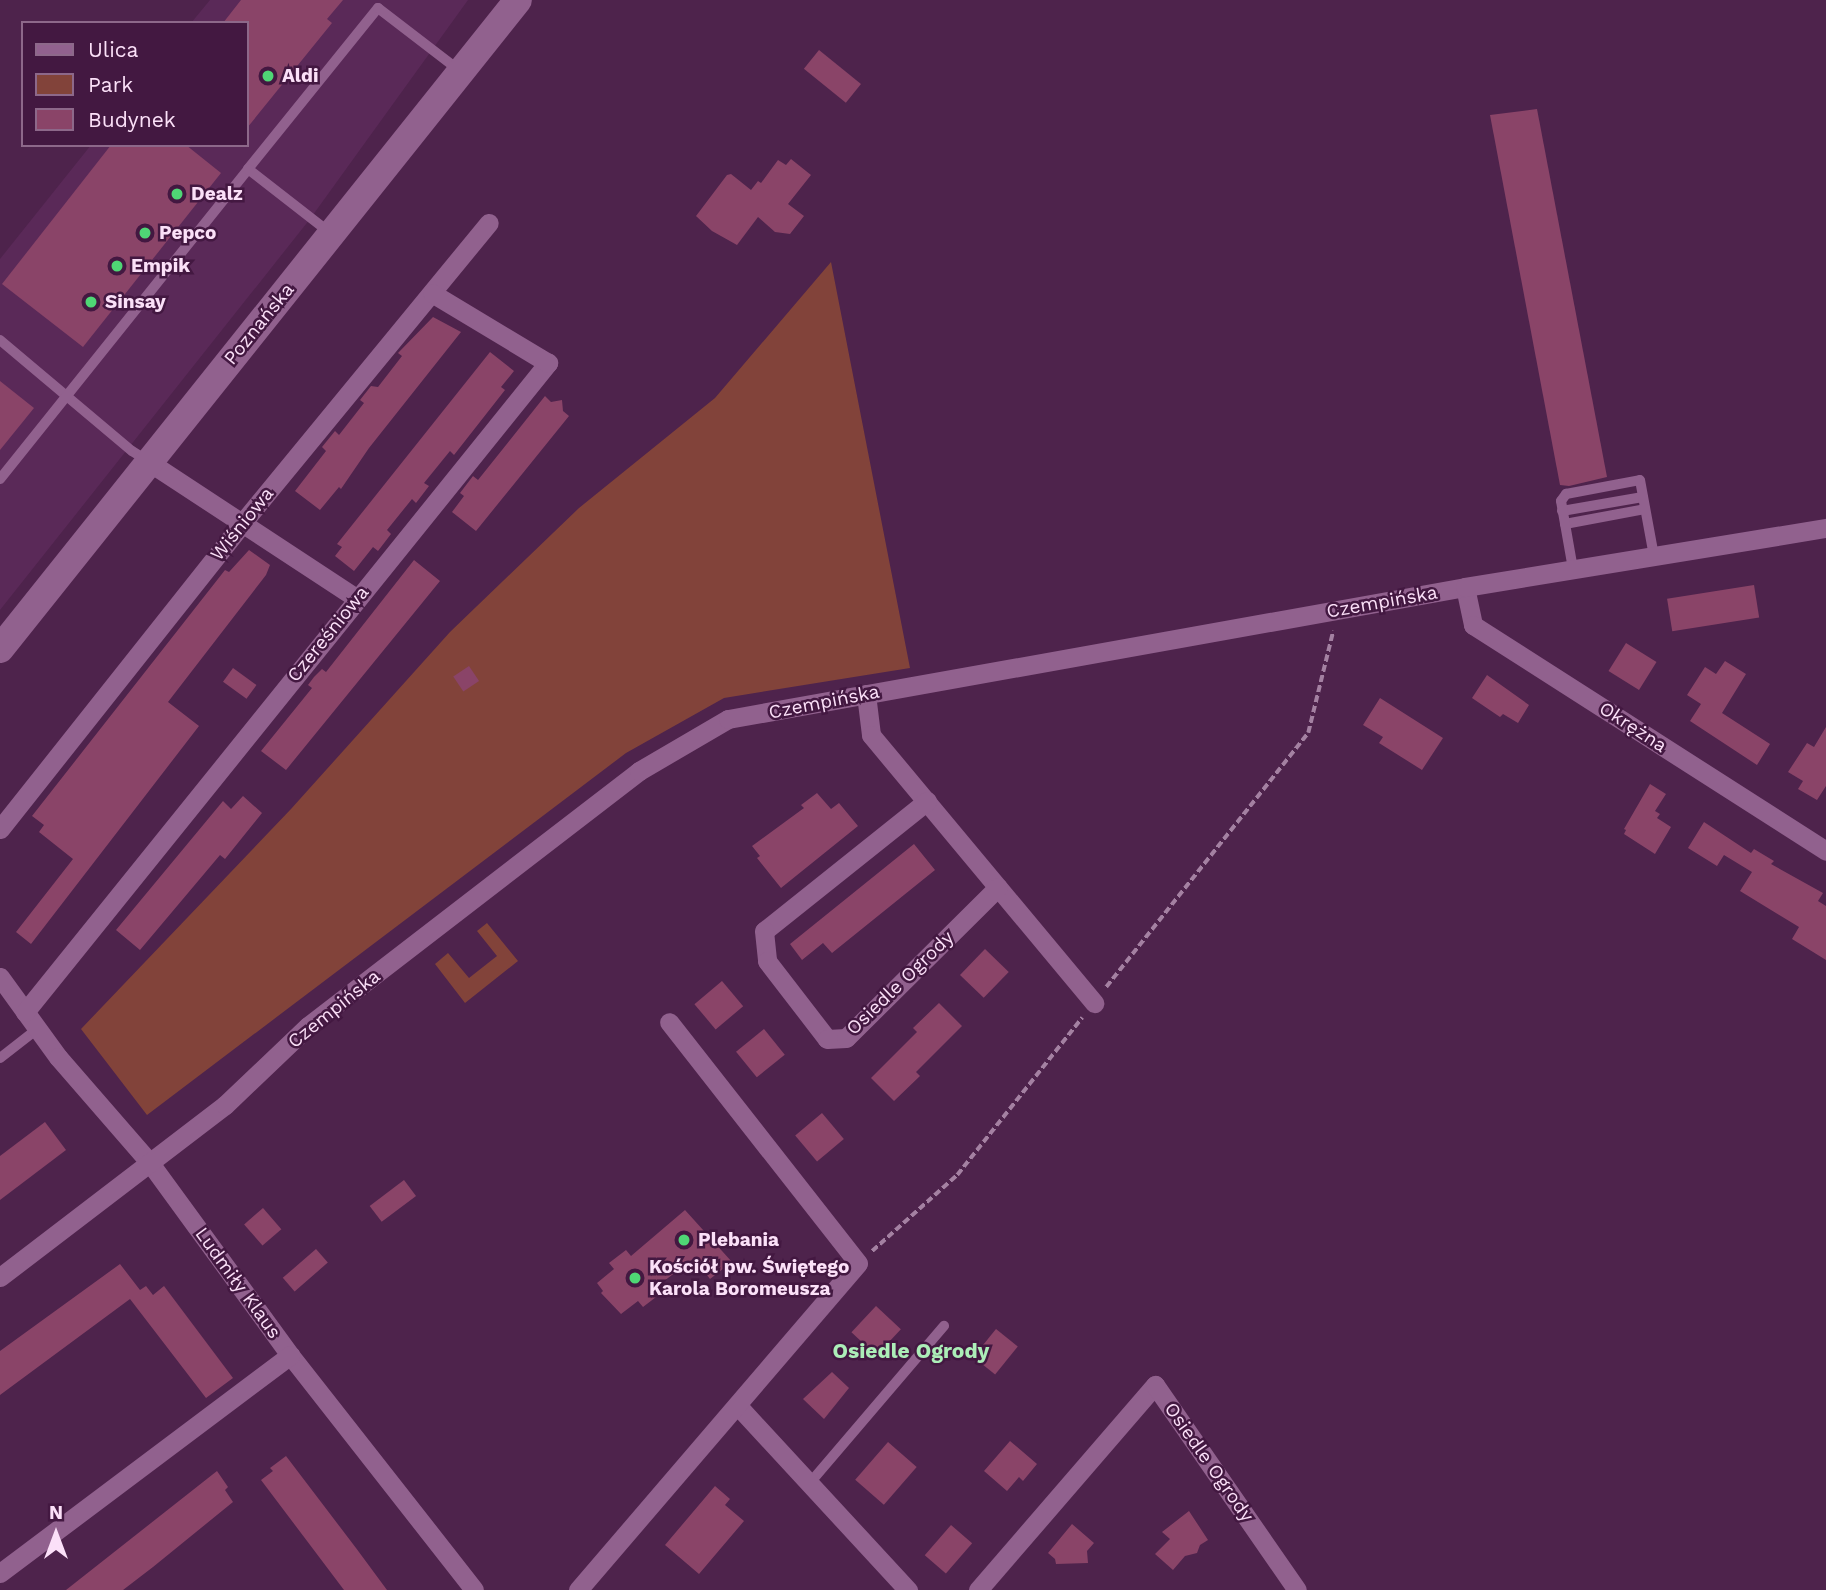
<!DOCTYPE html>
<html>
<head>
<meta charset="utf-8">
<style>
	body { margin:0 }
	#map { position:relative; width:1826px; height:1590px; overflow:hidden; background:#4e234c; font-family:"Work Sans",sans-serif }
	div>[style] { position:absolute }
	.built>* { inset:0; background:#5a2958 }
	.green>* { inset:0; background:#82433a }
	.building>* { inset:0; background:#8a4468; transform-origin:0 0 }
	.path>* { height:3.5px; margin-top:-1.75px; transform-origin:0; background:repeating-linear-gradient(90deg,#a481a2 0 7px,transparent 0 10.5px) }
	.lane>* { height:10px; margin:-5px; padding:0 5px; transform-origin:5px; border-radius:5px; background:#91618e }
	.street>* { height:19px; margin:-9.5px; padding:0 9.5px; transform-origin:9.5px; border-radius:9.5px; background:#91618e }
	.secondary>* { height:28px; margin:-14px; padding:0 14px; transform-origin:14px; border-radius:14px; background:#91618e }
	.dots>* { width:19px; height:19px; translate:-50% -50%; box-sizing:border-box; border:4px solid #431841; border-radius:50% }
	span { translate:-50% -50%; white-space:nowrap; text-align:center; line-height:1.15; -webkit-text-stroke:5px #431841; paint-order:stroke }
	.poi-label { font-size:19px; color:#fbe0f8; font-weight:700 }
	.left { translate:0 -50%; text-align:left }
	.street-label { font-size:19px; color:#fbe0f8 }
	.neighbourhood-label { font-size:21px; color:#aceeb8; font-weight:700 }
	.legend { position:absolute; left:21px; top:21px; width:228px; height:126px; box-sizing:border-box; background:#431841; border:2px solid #8d688a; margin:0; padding:9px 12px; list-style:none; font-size:21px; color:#fbe0f8 }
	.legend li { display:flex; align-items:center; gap:14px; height:35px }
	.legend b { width:35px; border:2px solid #8d688a }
	.north { position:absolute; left:21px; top:1499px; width:70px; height:70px; -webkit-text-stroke:5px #431841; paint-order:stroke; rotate:0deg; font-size:19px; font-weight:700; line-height:28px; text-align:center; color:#fbe0f8 }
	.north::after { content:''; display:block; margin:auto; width:24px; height:32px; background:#fbe0f8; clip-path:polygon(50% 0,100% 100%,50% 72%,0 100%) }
</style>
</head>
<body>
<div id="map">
	<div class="built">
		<i style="clip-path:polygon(210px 0,468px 0,310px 219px,0 610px,0 259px,91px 145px,247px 145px,247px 23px,191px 23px)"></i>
	</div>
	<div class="green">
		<i style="clip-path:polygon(831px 262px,910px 668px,724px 698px,626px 753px,147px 1115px,81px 1029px,291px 809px,450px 632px,579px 508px,715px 398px)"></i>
		<i style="clip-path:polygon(487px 923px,518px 961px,465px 1003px,435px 964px,448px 953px,469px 978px,497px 956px,477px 931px)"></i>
	</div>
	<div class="building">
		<i style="clip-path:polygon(241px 0,343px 0,327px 19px,332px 23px,247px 128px,247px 23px,223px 23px)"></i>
		<i style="left:819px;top:50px;width:54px;height:24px;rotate:39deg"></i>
		<i style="clip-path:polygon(1537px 109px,1607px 477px,1569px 486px,1560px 485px,1490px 115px)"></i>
		<i style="clip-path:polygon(111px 145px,186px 145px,221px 173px,83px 347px,2px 284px)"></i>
		<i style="clip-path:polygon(791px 159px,811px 175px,788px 204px,804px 216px,790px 234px,775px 232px,758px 217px,737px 245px,712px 231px,696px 216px,727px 175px,731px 174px,751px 190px,758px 181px,761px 183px,778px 160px,786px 165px)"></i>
		<i style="clip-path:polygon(433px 317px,461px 332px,369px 448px,341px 489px,339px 487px,320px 510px,295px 491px,326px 451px,322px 447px,335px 431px,339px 435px,364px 403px,360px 400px,371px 386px,378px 387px,402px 356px,398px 353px)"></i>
		<i style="clip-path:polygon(490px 352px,514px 371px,501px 387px,505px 390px,454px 455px,450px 451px,424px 483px,429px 486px,416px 503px,412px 499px,387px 530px,391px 534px,378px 551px,373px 547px,354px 571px,335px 556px,342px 547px,337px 544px)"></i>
		<i style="clip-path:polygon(0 381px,34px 408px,0 450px)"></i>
		<i style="clip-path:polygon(545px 396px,551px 402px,562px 400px,563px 411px,569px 416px,476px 531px,452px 512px,464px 496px,460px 493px,473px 476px,478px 480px)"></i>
		<i style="clip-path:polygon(249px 550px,270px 565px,266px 575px,168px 702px,199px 726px,31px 944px,16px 932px,73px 859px,39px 832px,44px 825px,32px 816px,225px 570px,229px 572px)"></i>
		<i style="clip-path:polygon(414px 560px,440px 581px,286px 770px,261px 751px,312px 688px,308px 685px,314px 677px,322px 669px,326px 672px)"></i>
		<i style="left:1754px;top:585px;width:33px;height:88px;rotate:81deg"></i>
		<i style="left:1626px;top:643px;width:36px;height:33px;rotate:32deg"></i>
		<i style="clip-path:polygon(1725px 661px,1746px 674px,1722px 713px,1770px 744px,1757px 765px,1690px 721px,1701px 704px,1687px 695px,1705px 667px,1716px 674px)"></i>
		<i style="left:469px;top:666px;width:18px;height:19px;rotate:56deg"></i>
		<i style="left:233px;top:668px;width:29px;height:17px;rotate:36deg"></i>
		<i style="clip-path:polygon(1487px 675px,1529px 705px,1518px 723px,1503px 714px,1500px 717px,1472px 698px)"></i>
		<i style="clip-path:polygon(1380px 698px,1443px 738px,1422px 770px,1379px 743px,1383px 737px,1363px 725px)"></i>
		<i style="clip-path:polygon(1826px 727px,1826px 786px,1817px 800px,1798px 789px,1803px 781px,1788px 772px,1807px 743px,1814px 747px)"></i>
		<i style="clip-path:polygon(1650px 784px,1666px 794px,1655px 811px,1660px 814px,1657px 818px,1671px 827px,1655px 854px,1624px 834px,1626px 830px,1624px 829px)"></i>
		<i style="clip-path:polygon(817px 793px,831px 809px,839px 803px,858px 826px,781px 888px,757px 858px,760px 856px,752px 846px,804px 808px,801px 805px)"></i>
		<i style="clip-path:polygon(243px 796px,262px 813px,225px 859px,220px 855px,140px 950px,116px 930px,223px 801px,231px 809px)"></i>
		<i style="clip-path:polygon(1704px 822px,1751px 853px,1754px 849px,1774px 861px,1771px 864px,1823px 893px,1818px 901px,1826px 906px,1826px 960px,1792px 939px,1799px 927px,1740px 891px,1752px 872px,1724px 855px,1717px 866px,1688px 848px)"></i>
		<i style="clip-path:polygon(914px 844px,935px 870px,832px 953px,823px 943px,802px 960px,790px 944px)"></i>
		<i style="left:985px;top:949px;width:33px;height:36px;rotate:44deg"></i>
		<i style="left:722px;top:981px;width:33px;height:36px;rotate:50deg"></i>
		<i style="clip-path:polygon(939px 1003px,962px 1026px,916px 1072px,920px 1076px,894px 1101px,871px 1078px,917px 1032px,913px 1028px)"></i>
		<i style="left:764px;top:1029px;width:33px;height:36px;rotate:51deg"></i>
		<i style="left:822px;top:1113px;width:34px;height:35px;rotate:50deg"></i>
		<i style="clip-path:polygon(45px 1122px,66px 1150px,0 1200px,0 1156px)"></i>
		<i style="left:404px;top:1180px;width:20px;height:43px;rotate:53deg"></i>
		<i style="left:263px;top:1208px;width:28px;height:25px;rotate:49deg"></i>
		<i style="clip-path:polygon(685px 1210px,732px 1262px,710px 1279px,694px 1258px,655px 1288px,660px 1294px,643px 1307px,638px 1301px,621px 1314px,601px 1293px,603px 1291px,597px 1283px,614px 1269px,609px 1263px,626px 1250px,631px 1256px)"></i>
		<i style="left:316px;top:1249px;width:18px;height:44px;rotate:49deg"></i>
		<i style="clip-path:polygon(120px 1264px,140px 1290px,146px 1286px,153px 1295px,164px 1286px,233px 1378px,206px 1398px,130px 1299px,0 1395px,0 1351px)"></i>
		<i style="left:876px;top:1306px;width:34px;height:36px;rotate:43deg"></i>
		<i style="left:996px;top:1329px;width:28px;height:36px;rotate:39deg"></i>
		<i style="clip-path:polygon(832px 1372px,849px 1388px,824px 1419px,803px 1399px)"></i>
		<i style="clip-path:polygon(1010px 1441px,1037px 1464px,1023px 1481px,1019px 1477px,1007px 1491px,984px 1471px)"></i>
		<i style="left:888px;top:1442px;width:38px;height:50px;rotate:41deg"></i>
		<i style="clip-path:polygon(286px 1456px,356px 1548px,387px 1590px,344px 1590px,261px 1480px,273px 1471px,270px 1468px)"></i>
		<i style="clip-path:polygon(217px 1471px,228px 1487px,225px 1490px,233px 1502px,153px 1567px,123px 1590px,66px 1590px)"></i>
		<i style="clip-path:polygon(715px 1486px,730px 1499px,725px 1505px,744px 1521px,699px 1574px,665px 1545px)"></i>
		<i style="clip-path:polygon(1189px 1511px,1208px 1540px,1200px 1545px,1197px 1553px,1185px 1556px,1173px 1570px,1155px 1554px,1170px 1539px,1162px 1532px)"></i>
		<i style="clip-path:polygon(1072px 1524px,1094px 1543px,1087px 1551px,1088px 1563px,1056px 1564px,1055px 1559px,1048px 1553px)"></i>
		<i style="left:951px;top:1525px;width:28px;height:40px;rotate:41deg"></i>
	</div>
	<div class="path">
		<i style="left:1106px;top:987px;width:325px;rotate:-51.5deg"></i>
		<i style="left:1308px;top:733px;width:105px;rotate:-76.2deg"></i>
		<i style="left:872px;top:1251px;width:114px;rotate:-41.8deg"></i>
		<i style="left:957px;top:1175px;width:201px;rotate:-51.5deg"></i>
	</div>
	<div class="lane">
		<i style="left:248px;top:169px;width:207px;rotate:-51.1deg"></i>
		<i style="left:378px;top:8px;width:103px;rotate:37.5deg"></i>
		<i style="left:0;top:340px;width:172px;rotate:40.1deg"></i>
		<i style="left:132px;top:451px;width:19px;rotate:32deg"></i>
		<i style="left:0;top:479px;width:397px;rotate:-51.3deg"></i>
		<i style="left:248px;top:169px;width:103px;rotate:37.9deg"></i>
		<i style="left:1562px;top:511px;width:82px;rotate:-9.8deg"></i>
		<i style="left:1565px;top:524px;width:81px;rotate:-10.6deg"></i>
		<i style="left:1573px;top:569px;width:69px;rotate:-100deg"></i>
		<i style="left:1561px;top:501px;width:9px;rotate:-54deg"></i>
		<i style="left:1566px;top:494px;width:75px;rotate:-10.7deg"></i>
		<i style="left:1640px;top:480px;width:77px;rotate:79.6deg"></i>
		<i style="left:0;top:1058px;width:46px;rotate:-37.9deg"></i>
		<i style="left:809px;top:1484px;width:208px;rotate:-49.5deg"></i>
	</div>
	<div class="street">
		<i style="left:149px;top:462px;width:248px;rotate:33.3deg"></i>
		<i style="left:1465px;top:587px;width:39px;rotate:78deg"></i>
		<i style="left:1473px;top:625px;width:419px;rotate:32.6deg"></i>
		<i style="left:866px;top:694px;width:41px;rotate:83deg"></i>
		<i style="left:871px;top:735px;width:349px;rotate:50.2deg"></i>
		<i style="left:927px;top:801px;width:208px;rotate:141.4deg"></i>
		<i style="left:764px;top:931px;width:30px;rotate:84deg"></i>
		<i style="left:767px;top:961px;width:98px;rotate:52.4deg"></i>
		<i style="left:827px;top:1039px;width:19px;rotate:-3deg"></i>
		<i style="left:846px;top:1038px;width:214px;rotate:-44.8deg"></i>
		<i style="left:0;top:829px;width:392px;rotate:-51.6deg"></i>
		<i style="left:243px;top:522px;width:387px;rotate:-50.6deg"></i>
		<i style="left:0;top:977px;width:99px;rotate:54.1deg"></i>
		<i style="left:58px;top:1057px;width:140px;rotate:49deg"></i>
		<i style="left:150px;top:1163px;width:238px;rotate:53.9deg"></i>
		<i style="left:290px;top:1355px;width:298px;rotate:51.9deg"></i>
		<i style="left:25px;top:1012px;width:834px;rotate:-51.14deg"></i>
		<i style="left:548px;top:363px;width:135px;rotate:-148.9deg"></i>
		<i style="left:0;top:1277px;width:283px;rotate:-37.4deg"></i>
		<i style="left:225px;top:1105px;width:115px;rotate:-43.6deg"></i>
		<i style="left:308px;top:1026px;width:418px;rotate:-37.6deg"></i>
		<i style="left:639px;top:771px;width:103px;rotate:-30.3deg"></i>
		<i style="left:728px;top:719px;width:749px;rotate:-10.15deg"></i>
		<i style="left:1465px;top:587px;width:366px;rotate:-9.3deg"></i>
		<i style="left:738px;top:1406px;width:251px;rotate:47.3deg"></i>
		<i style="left:0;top:1573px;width:363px;rotate:-36.9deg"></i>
		<i style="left:578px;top:1590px;width:430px;rotate:-49.4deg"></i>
		<i style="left:858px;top:1263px;width:306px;rotate:-128.1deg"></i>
		<i style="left:978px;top:1590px;width:271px;rotate:-49.2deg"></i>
		<i style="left:1155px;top:1385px;width:249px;rotate:55.3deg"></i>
	</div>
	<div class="secondary">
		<i style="left:0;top:649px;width:830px;rotate:-51.4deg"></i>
	</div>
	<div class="dots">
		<i style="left:268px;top:76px;background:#4fd675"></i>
		<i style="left:177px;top:194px;background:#4fd675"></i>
		<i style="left:145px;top:233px;background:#4fd675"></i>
		<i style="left:117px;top:266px;background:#4fd675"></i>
		<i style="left:91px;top:302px;background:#4fd675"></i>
		<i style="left:684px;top:1240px;background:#4fd675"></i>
		<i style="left:635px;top:1278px;background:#4fd675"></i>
	</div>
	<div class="poi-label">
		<span class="left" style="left:282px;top:76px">Aldi</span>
		<span class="left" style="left:191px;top:194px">Dealz</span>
		<span class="left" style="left:159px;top:233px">Pepco</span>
		<span class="left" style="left:131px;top:266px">Empik</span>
		<span class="left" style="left:105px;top:302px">Sinsay</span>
		<span class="left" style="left:698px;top:1240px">Plebania</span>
		<span class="left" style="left:649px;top:1278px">Kościół pw. Świętego<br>Karola Boromeusza</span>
	</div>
	<div class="street-label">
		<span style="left:259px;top:324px;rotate:-51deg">Poznańska</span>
		<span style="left:242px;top:524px;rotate:-51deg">Wiśniowa</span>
		<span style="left:1382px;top:602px;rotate:-10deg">Czempińska</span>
		<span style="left:328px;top:634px;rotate:-51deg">Czereśniowa</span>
		<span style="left:824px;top:702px;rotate:-11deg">Czempińska</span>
		<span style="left:1633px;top:727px;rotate:33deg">Okrężna</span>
		<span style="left:900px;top:983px;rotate:-44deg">Osiedle Ogrody</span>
		<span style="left:334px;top:1009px;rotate:-39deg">Czempińska</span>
		<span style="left:238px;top:1283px;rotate:54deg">Ludmiły Klaus</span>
		<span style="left:1209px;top:1462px;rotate:55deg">Osiedle Ogrody</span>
	</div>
	<div class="neighbourhood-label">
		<span style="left:911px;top:1351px">Osiedle Ogrody</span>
	</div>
	<ul class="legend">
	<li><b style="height:9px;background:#91618e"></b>Ulica</li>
	<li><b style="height:19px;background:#82433a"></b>Park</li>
	<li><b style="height:19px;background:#8a4468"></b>Budynek</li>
	</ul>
	<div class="north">N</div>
</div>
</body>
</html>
